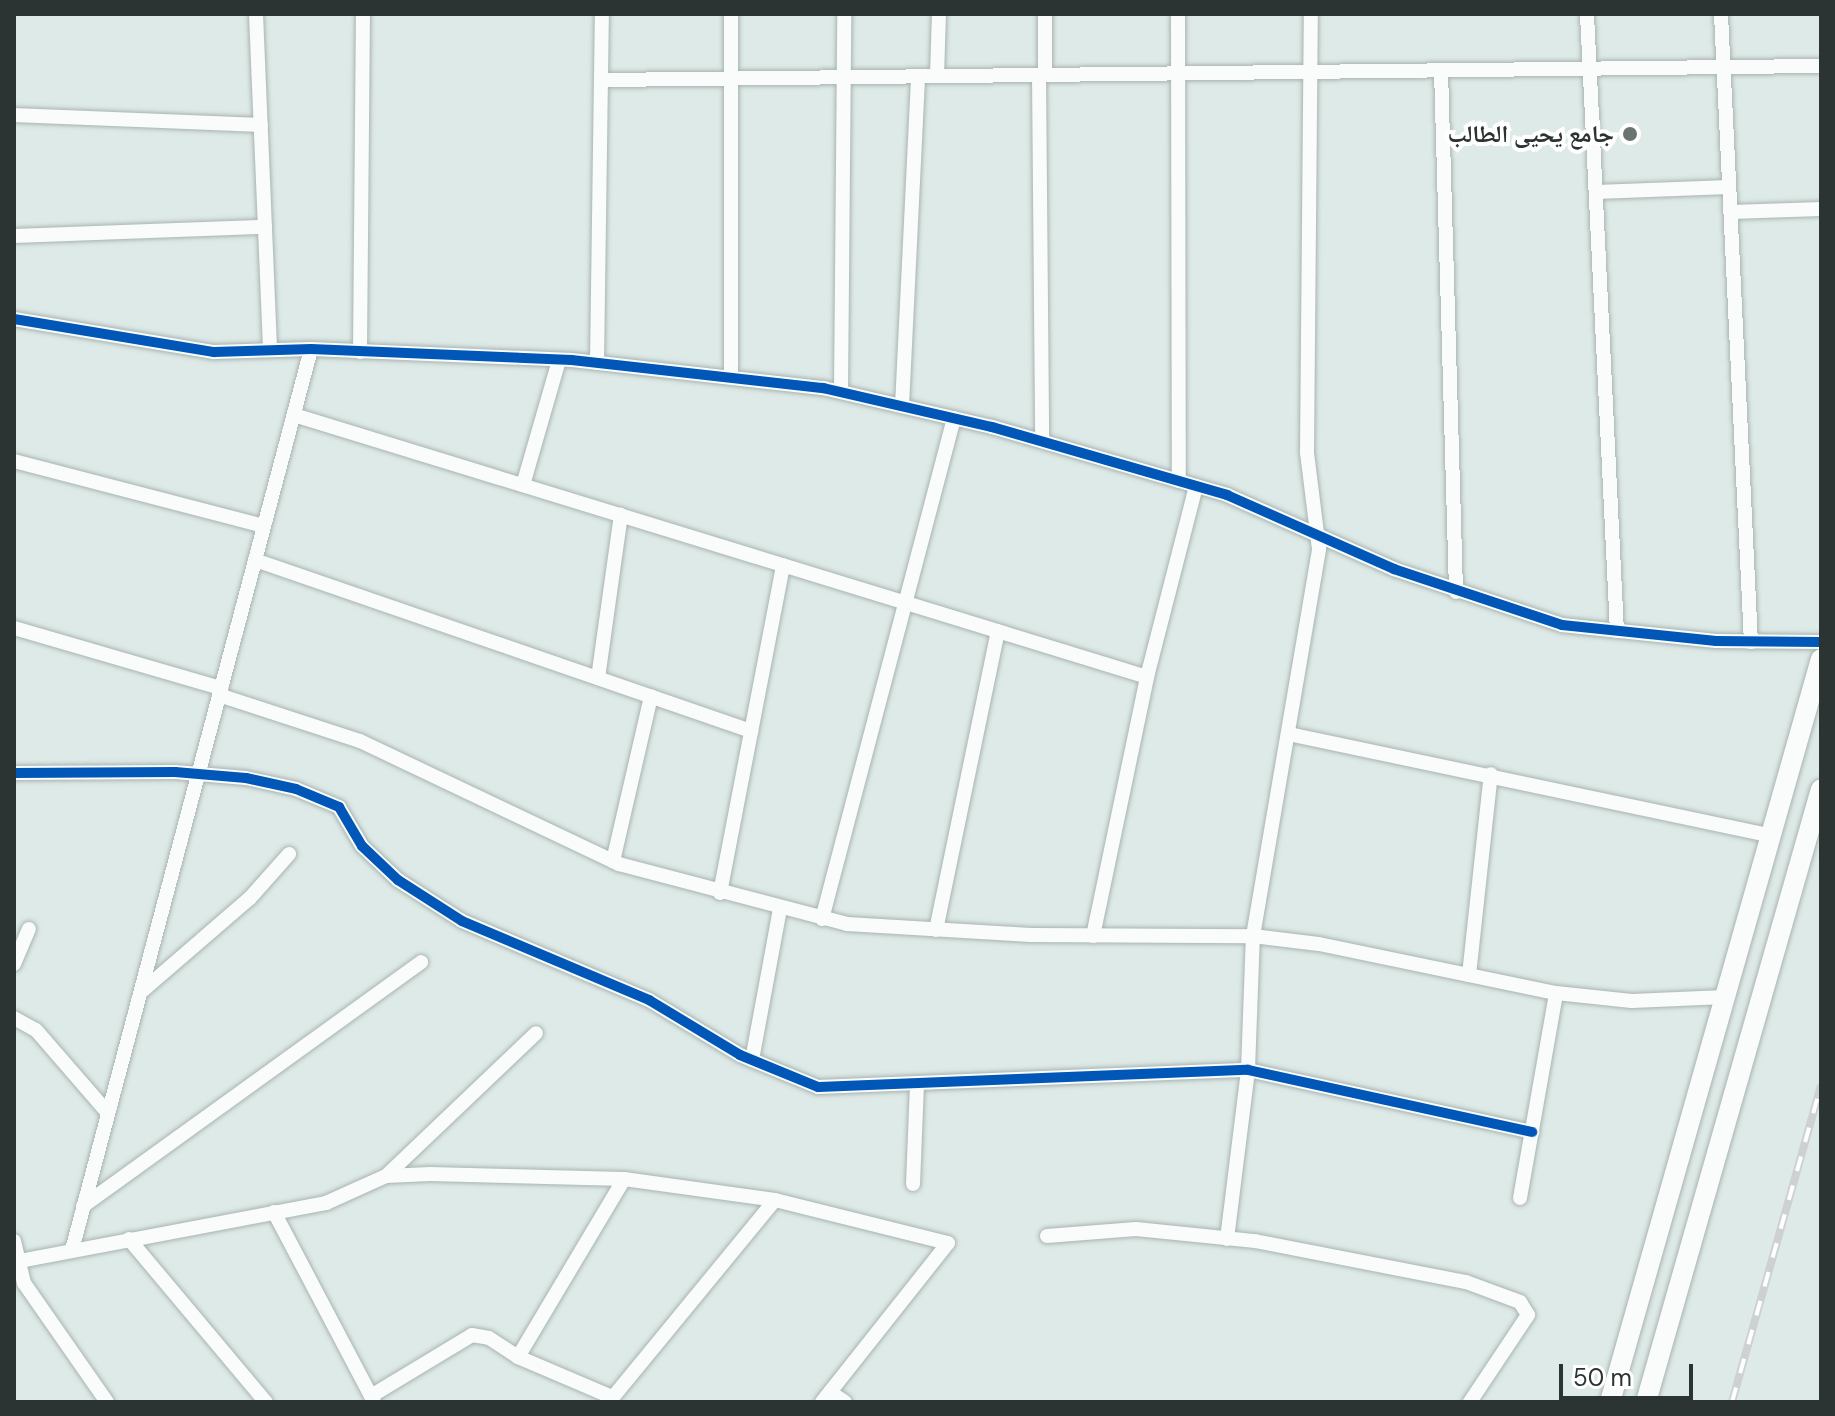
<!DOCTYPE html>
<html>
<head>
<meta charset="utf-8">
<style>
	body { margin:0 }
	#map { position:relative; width:1835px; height:1416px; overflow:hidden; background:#deeae7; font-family:"DM Sans","Noto Naskh Arabic",sans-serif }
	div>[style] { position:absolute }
	.roads { filter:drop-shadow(0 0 2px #a9b4b1) drop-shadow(0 0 2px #a9b4b1) }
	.street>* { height:14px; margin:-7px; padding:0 7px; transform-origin:7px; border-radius:7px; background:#fafcfb }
	.secondary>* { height:20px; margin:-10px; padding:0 10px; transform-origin:10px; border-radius:10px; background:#fafcfb }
	.rail>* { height:8px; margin-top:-4px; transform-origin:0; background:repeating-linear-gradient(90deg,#fff 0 15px,#ced1d1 0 30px); box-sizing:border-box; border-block:2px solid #ced1d1 }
	.cycleway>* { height:10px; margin:-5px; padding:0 5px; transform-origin:5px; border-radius:5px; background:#0057b8 }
	.dots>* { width:22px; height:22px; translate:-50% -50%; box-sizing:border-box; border:4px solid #fff; border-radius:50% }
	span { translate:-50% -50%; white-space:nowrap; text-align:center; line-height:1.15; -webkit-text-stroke:8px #fff; paint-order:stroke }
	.poi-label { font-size:24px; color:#2b3432; font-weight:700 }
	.right { translate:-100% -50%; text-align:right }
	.frame { position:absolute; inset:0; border:16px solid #2b3432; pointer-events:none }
	.scale { position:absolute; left:1559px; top:1364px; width:134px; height:36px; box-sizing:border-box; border:4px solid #2b3432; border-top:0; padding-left:10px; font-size:24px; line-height:28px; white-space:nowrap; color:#2b3432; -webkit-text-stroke:6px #fff; paint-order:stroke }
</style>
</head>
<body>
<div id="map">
	<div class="roads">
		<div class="street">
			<i style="left:256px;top:14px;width:336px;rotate:87.6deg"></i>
			<i style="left:731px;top:14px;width:363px;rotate:90deg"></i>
			<i style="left:1178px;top:14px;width:467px;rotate:89.9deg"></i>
			<i style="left:1587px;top:14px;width:618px;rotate:87.22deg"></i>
			<i style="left:1721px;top:14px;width:629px;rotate:87.27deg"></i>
			<i style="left:1441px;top:70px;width:522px;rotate:88.35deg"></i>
			<i style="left:1039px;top:75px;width:366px;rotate:89.5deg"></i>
			<i style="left:1045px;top:75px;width:61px;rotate:-90deg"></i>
			<i style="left:937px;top:76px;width:62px;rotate:-88.2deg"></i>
			<i style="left:603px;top:80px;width:1218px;rotate:-0.66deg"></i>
			<i style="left:14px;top:115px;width:247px;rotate:2.3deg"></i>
			<i style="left:1596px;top:192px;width:133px;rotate:-2.2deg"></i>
			<i style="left:1731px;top:212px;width:90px;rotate:-1.9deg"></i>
			<i style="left:14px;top:236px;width:251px;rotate:-2.1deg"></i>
			<i style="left:14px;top:319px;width:203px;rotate:9.4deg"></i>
			<i style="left:214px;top:352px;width:97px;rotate:-1.8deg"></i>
			<i style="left:311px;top:349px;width:261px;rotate:2.4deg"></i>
			<i style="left:572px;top:360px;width:253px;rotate:6.4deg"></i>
			<i style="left:823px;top:388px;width:173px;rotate:13deg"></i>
			<i style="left:992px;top:427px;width:245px;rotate:16.1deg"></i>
			<i style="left:1227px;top:495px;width:183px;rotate:23.9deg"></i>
			<i style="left:1394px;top:569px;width:177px;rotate:18.4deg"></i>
			<i style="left:1562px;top:625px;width:155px;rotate:5.9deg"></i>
			<i style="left:1716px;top:641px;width:105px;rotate:0.5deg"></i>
			<i style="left:360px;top:352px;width:338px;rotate:-89.5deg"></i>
			<i style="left:597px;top:363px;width:349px;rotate:-89.2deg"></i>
			<i style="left:841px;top:392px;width:378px;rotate:-89.5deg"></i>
			<i style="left:902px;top:406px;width:330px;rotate:-87.2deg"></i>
			<i style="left:294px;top:415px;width:892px;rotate:17.07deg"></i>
			<i style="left:14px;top:461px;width:258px;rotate:14.6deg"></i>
			<i style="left:523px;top:485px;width:130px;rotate:-73.9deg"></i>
			<i style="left:255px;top:560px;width:525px;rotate:19.02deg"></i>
			<i style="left:14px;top:628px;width:216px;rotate:16.2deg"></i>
			<i style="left:598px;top:678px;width:165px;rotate:-82deg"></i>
			<i style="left:219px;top:695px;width:148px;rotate:18.1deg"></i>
			<i style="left:360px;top:741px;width:287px;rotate:25.4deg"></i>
			<i style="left:619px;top:864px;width:236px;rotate:14.7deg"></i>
			<i style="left:847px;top:924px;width:184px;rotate:3.4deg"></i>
			<i style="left:1031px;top:935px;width:222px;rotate:0.3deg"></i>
			<i style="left:1253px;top:936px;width:66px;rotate:6.9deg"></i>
			<i style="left:1319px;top:944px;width:242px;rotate:11.7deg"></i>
			<i style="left:1556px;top:993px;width:76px;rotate:6deg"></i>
			<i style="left:1632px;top:1001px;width:93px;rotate:-2.5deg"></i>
			<i style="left:1289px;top:734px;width:494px;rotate:11.9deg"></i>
			<i style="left:14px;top:773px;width:161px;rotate:-0.4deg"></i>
			<i style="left:175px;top:772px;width:71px;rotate:4.8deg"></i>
			<i style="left:246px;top:778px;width:51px;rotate:12.4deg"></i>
			<i style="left:296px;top:789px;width:47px;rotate:22.7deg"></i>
			<i style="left:339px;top:807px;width:45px;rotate:59.5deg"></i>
			<i style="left:362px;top:846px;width:50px;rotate:43.4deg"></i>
			<i style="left:398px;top:880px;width:76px;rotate:32.6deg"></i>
			<i style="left:462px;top:921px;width:203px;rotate:22.9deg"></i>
			<i style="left:649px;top:1000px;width:106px;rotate:31.1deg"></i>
			<i style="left:740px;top:1055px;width:84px;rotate:22.3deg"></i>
			<i style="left:818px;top:1087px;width:430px;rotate:-2.3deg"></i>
			<i style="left:1248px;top:1070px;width:291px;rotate:12.3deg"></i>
			<i style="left:613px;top:861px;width:169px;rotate:-77deg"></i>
			<i style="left:720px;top:893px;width:334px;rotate:-79.1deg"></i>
			<i style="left:822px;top:919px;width:518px;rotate:-75.24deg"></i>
			<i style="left:936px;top:930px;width:305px;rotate:-78.3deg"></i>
			<i style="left:1093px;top:936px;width:265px;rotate:-78.2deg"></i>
			<i style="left:1147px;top:677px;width:197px;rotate:-75.6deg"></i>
			<i style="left:14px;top:964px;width:38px;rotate:-67deg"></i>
			<i style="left:1469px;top:975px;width:202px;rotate:-83.8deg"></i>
			<i style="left:141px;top:992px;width:144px;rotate:-40.8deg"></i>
			<i style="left:250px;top:898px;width:59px;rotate:-48.4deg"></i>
			<i style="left:14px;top:1018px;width:25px;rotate:29deg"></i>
			<i style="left:36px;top:1030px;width:110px;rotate:49.1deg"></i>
			<i style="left:752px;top:1060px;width:154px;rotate:-79.5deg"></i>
			<i style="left:386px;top:1176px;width:207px;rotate:-43.6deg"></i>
			<i style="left:913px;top:1184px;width:100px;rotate:-87.7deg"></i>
			<i style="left:1520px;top:1198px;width:208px;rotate:-80deg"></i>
			<i style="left:83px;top:1206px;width:417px;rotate:-35.8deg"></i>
			<i style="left:274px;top:1212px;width:215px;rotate:62.2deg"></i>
			<i style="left:1047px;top:1236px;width:89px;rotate:-4.5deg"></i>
			<i style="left:1136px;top:1229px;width:120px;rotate:5.8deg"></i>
			<i style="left:1255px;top:1241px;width:215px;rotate:11deg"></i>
			<i style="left:1466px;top:1282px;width:58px;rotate:20.3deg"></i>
			<i style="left:1520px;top:1302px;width:15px;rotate:58deg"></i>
			<i style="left:1528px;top:1315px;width:105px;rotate:123.7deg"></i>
			<i style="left:129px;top:1239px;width:213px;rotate:50deg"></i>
			<i style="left:1227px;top:1239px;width:170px;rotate:-82.9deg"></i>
			<i style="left:1248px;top:1070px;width:134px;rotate:-87.9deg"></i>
			<i style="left:1253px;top:936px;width:393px;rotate:-80.3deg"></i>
			<i style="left:1319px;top:549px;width:98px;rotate:-97.1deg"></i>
			<i style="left:1307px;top:452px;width:438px;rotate:-89.5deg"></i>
			<i style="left:14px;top:1241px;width:43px;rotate:76.6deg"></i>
			<i style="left:24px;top:1283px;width:145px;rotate:55.1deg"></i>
			<i style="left:72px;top:1250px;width:932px;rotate:-75.14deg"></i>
			<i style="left:14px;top:1262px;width:318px;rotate:-10.7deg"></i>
			<i style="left:326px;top:1203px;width:66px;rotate:-24.2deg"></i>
			<i style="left:386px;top:1176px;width:44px;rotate:-2.6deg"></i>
			<i style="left:430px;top:1174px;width:194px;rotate:1.5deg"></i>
			<i style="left:624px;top:1179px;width:152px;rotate:7.9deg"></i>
			<i style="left:775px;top:1200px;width:178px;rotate:14deg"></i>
			<i style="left:948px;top:1243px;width:203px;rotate:128.4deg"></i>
			<i style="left:518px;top:1357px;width:207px;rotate:-59.2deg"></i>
			<i style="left:830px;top:1392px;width:18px;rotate:34deg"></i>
			<i style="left:371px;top:1396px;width:118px;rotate:-31.1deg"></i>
			<i style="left:472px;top:1335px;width:17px;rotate:10deg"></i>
			<i style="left:489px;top:1338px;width:35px;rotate:33deg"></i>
			<i style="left:518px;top:1357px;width:102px;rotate:23.1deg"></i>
			<i style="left:609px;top:1402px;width:261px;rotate:-50.6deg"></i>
		</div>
		<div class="secondary">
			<i style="left:1610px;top:1402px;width:772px;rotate:-74.15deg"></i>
			<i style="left:1646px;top:1402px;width:637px;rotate:-74.07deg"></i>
		</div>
	</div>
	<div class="rail">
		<i style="left:1732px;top:1402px;width:329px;rotate:-74.3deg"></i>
	</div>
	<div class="cycleway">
		<i style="left:14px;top:319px;width:203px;rotate:9.4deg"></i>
		<i style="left:214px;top:352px;width:97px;rotate:-1.8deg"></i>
		<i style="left:311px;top:349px;width:261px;rotate:2.4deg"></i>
		<i style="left:572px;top:360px;width:253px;rotate:6.4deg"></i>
		<i style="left:823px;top:388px;width:173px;rotate:13deg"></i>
		<i style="left:992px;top:427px;width:245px;rotate:16.1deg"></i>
		<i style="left:1227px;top:495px;width:183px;rotate:23.9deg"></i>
		<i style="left:1394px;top:569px;width:177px;rotate:18.4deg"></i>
		<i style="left:1562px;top:625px;width:155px;rotate:5.9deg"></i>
		<i style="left:1716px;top:641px;width:105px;rotate:0.5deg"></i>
		<i style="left:14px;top:773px;width:161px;rotate:-0.4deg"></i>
		<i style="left:175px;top:772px;width:71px;rotate:4.8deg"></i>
		<i style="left:246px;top:778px;width:51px;rotate:12.4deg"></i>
		<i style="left:296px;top:789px;width:47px;rotate:22.7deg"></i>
		<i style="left:339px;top:807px;width:45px;rotate:59.5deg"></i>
		<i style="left:362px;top:846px;width:50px;rotate:43.4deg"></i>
		<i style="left:398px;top:880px;width:76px;rotate:32.6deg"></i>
		<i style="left:462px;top:921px;width:203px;rotate:22.9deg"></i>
		<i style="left:649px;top:1000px;width:106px;rotate:31.1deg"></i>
		<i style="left:740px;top:1055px;width:84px;rotate:22.3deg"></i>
		<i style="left:818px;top:1087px;width:430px;rotate:-2.3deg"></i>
		<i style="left:1248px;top:1070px;width:291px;rotate:12.3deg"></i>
	</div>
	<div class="dots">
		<i style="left:1630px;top:134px;background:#6a7471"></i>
	</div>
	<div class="poi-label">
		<span class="right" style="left:1614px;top:134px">جامع يحيى الطالب</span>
	</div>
	<div class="frame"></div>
	<div class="scale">50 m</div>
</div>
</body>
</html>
